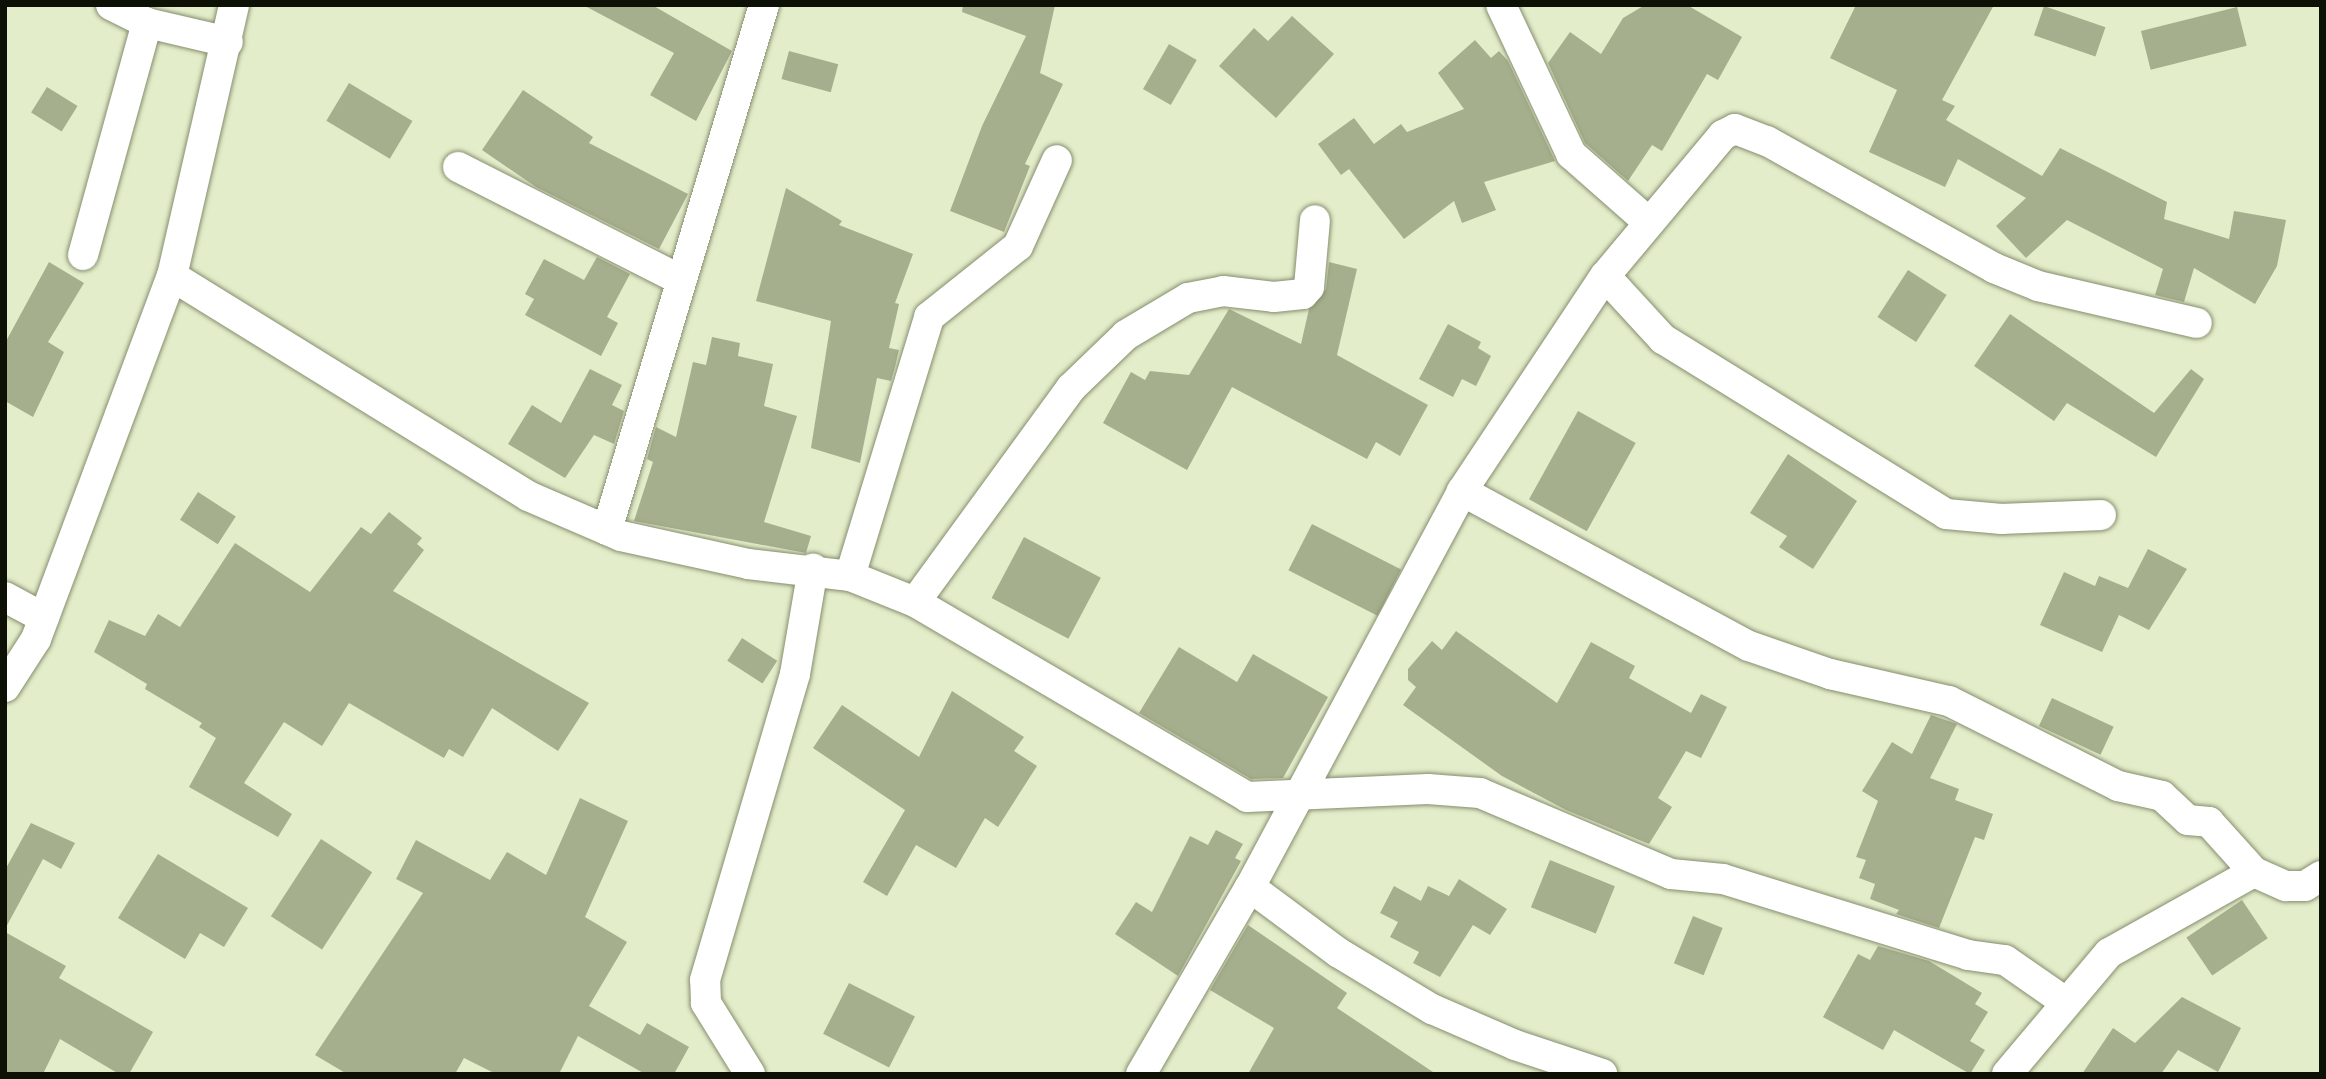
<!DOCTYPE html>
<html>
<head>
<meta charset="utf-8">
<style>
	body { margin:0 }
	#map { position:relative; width:2326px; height:1079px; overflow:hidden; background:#e3edca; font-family:Rubik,sans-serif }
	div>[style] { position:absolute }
	.building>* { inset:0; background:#a5af8d; transform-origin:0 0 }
	.roads { filter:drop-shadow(0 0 2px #858e6e) drop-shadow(0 0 2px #858e6e) }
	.street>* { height:30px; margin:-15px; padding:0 15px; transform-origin:15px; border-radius:15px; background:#fff }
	span { translate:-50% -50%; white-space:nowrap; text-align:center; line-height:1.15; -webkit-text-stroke:5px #fff; paint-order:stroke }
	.frame { position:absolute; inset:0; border:7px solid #0d1005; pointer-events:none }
</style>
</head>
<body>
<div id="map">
	<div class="building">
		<i style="clip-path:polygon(583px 5px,652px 5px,732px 51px,696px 121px,650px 95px,674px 53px)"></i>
		<i style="clip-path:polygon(963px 5px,1055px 5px,1040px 73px,1063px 84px,1025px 164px,1030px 166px,1004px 232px,950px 211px,982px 126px,1026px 36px,962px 12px)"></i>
		<i style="clip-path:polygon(1645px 5px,1687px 5px,1742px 37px,1718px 80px,1707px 74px,1662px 151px,1652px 145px,1628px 181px,1585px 143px,1548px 63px,1570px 32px,1601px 54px,1623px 18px)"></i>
		<i style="clip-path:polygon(1856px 5px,1994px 5px,1942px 100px,1955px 106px,1946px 120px,2042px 176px,2060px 148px,2167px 202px,2164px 219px,2229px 239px,2234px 211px,2286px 220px,2277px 266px,2255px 304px,2194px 268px,2184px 302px,2155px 295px,2163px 269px,2067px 220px,2026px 258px,1996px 226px,2026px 198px,1958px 159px,1945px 187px,1869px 152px,1897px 90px,1830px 58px)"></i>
		<i style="left:2044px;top:6px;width:65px;height:31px;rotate:19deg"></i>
		<i style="left:2237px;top:7px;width:40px;height:99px;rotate:76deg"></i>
		<i style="clip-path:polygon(1292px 16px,1334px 54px,1276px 118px,1219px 66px,1254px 28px,1268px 41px)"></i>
		<i style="clip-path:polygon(1475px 40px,1491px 58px,1499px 51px,1508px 61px,1555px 161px,1484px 182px,1496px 210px,1462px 223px,1454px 201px,1404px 239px,1349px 169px,1341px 175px,1318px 144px,1354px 118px,1374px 144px,1401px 124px,1407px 132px,1464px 109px,1438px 73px)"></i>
		<i style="left:1169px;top:44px;width:32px;height:52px;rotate:30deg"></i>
		<i style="left:789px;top:51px;width:51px;height:29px;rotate:15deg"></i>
		<i style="left:349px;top:83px;width:74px;height:44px;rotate:31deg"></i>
		<i style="left:47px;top:87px;width:36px;height:30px;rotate:32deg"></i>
		<i style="clip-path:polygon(523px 90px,593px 137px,589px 143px,688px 194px,659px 249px,536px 187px,482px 150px)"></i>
		<i style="clip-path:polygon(786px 188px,842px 221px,839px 225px,913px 254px,895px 303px,899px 304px,889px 348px,899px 350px,895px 367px,891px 381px,877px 378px,860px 463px,811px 448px,831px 321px,756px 301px)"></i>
		<i style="clip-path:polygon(597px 257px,630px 274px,607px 317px,618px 323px,601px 356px,525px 315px,534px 299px,525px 294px,544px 259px,584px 280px)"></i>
		<i style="clip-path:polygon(49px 262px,84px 283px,48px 342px,64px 352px,33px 417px,5px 401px,5px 343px)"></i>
		<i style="clip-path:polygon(1329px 262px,1357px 269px,1337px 355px,1428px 405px,1400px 456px,1376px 442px,1367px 459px,1232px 387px,1187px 470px,1103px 423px,1131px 372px,1145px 380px,1150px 371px,1189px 375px,1229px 309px,1301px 344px,1309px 309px,1326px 289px)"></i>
		<i style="left:1908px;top:270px;width:46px;height:56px;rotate:33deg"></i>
		<i style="clip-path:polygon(2010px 314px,2154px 413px,2191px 369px,2204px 379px,2156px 457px,2067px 403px,2054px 421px,1974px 366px)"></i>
		<i style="clip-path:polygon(1448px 324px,1481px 342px,1478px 348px,1491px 356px,1476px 386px,1462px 379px,1453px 397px,1419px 379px)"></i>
		<i style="clip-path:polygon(712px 337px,740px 343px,738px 356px,773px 364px,764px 406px,797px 416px,764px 522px,811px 536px,806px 553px,634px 521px,653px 462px,647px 459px,656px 427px,676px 437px,693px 362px,706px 365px)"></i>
		<i style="clip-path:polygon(590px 369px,622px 385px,612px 405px,624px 411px,614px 444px,594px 435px,565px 478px,508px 444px,532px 405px,561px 423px)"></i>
		<i style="left:1578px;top:411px;width:66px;height:101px;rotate:29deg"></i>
		<i style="clip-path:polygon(1788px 454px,1857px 501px,1813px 569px,1779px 547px,1787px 536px,1750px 513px)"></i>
		<i style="left:198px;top:492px;width:45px;height:33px;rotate:33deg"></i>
		<i style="clip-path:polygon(389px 512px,422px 538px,417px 544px,424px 550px,393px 591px,589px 703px,558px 751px,492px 708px,463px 757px,449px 749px,444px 758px,349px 703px,322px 746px,284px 722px,244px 783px,292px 814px,278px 837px,189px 787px,216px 738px,199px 727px,202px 723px,145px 689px,147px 684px,94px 652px,109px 620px,145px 636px,158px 614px,180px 627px,235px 543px,310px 592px,361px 527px,371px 534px)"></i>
		<i style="left:1312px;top:524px;width:100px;height:52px;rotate:27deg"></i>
		<i style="left:1024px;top:537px;width:87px;height:69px;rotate:28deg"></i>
		<i style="clip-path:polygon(2148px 549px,2187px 569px,2149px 630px,2119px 615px,2102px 652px,2040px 625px,2064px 572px,2095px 586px,2099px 576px,2128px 588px)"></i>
		<i style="clip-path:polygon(1456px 631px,1557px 703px,1591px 642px,1635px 666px,1629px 678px,1691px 713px,1701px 694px,1727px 707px,1701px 758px,1686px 751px,1658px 798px,1672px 807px,1649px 844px,1566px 810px,1502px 776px,1403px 705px,1416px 687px,1408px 680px,1408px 669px,1432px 641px,1442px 650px)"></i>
		<i style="left:742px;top:638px;width:42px;height:27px;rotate:33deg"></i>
		<i style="clip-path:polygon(1179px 647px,1237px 682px,1253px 654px,1328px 697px,1283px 778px,1251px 779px,1139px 713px)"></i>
		<i style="clip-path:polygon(952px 691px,1024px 737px,1014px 751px,1037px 766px,998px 827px,985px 818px,956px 868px,916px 845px,887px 896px,863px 882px,905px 810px,813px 748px,842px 705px,919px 757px)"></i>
		<i style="left:2052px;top:698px;width:68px;height:31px;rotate:25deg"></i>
		<i style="clip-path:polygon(1931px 715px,1957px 724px,1930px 778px,1959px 789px,1955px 800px,1993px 814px,1984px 840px,1975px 837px,1939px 928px,1896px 914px,1899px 910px,1870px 899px,1875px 884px,1859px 878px,1866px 860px,1856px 857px,1878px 801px,1862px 791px,1892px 742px,1912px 754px)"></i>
		<i style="clip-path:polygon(580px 798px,628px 821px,585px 917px,627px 942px,589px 1006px,640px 1035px,647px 1023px,689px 1047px,674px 1074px,645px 1074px,578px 1036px,559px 1074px,496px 1074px,464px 1058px,455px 1074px,347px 1074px,315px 1055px,423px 893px,396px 879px,416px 840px,490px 880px,507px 852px,546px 875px)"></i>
		<i style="clip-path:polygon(31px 823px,75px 843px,61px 869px,43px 859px,5px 929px,5px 870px)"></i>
		<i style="clip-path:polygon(1216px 830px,1243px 844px,1235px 858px,1241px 861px,1178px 976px,1115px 934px,1136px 902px,1152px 912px,1190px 836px,1208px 845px)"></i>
		<i style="left:321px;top:839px;width:61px;height:92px;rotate:33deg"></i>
		<i style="clip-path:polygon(158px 854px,248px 908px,224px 947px,200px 933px,185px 959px,118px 918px)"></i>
		<i style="left:1550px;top:860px;width:70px;height:51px;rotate:22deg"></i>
		<i style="clip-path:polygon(1459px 879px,1507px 909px,1490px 935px,1473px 925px,1440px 977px,1413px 963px,1419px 952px,1390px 937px,1398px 922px,1380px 913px,1394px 886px,1421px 901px,1428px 886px,1449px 896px)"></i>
		<i style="left:2242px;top:900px;width:46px;height:67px;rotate:56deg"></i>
		<i style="left:1693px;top:916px;width:32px;height:51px;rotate:22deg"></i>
		<i style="clip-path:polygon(1248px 925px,1347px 993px,1337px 1008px,1436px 1074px,1248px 1074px,1274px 1028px,1210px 990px)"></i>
		<i style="clip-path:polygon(5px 932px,66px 966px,59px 978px,153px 1032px,129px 1074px,119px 1074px,60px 1039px,43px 1074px,5px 1074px)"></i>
		<i style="clip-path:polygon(1878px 946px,1929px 961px,1982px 993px,1975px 1004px,1988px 1012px,1970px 1041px,1985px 1050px,1970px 1074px,1894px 1030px,1883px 1050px,1823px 1017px,1858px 954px,1870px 960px)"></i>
		<i style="left:849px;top:983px;width:74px;height:57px;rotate:27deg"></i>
		<i style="clip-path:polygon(2182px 997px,2241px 1028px,2218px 1072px,2178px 1050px,2161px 1074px,2082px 1074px,2113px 1028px,2135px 1043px)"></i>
	</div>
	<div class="roads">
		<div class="street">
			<i style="left:111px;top:5px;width:40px;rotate:26.6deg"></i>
			<i style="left:147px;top:23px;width:83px;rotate:13.2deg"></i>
			<i style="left:1501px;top:5px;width:165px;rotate:64.8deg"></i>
			<i style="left:1571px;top:154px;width:103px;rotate:41.4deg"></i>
			<i style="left:458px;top:167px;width:250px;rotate:26.9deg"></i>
			<i style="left:83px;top:255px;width:241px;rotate:-74.6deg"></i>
			<i style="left:172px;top:276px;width:418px;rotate:31.7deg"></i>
			<i style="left:528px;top:496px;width:101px;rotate:23.3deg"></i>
			<i style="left:621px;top:536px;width:130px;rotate:12.4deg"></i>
			<i style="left:748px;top:564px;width:103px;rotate:6.7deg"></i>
			<i style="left:850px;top:576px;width:70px;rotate:21.8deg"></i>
			<i style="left:915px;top:602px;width:385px;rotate:30.4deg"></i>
			<i style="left:1247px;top:797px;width:181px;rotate:-2.5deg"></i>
			<i style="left:1428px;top:789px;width:52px;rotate:4.4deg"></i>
			<i style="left:1480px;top:793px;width:207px;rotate:23deg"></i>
			<i style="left:1671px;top:874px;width:52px;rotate:5.5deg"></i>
			<i style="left:1723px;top:879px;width:257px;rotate:17.2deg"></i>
			<i style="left:1968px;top:955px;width:37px;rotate:8deg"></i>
			<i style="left:2005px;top:960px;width:72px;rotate:34.8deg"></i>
			<i style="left:1605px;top:276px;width:86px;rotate:47.4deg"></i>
			<i style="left:1663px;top:339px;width:333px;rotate:31.7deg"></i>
			<i style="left:1946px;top:514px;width:56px;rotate:5.1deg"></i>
			<i style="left:2002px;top:519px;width:99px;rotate:-2.3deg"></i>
			<i style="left:1462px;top:491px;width:326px;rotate:28.4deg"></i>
			<i style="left:1749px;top:646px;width:86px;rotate:19.1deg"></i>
			<i style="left:1830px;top:674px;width:122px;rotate:12.8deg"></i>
			<i style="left:1949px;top:701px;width:189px;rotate:26.7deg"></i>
			<i style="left:2118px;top:786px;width:45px;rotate:12.8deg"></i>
			<i style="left:2162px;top:796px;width:35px;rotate:43deg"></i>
			<i style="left:2188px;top:820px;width:21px;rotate:5deg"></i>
			<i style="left:2209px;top:822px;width:67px;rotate:48deg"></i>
			<i style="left:2254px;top:872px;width:35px;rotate:24deg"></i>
			<i style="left:2286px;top:886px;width:19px"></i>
			<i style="left:2305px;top:886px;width:19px;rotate:-32deg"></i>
			<i style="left:607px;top:530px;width:548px;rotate:-73.35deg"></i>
			<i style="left:850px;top:576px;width:271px;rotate:-73deg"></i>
			<i style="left:929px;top:317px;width:114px;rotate:-38.6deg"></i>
			<i style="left:1018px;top:246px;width:94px;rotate:-65.6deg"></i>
			<i style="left:5px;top:597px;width:44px;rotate:28.3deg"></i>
			<i style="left:915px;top:602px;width:265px;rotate:-53.9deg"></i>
			<i style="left:1071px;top:388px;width:76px;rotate:-43.9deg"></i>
			<i style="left:1126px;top:335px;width:72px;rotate:-30.8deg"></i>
			<i style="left:1188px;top:298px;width:36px;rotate:-11deg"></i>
			<i style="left:1223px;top:291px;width:51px;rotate:6.7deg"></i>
			<i style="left:1274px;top:297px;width:29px;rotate:-6deg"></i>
			<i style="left:1303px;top:294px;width:9px;rotate:-49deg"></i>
			<i style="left:1309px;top:287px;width:67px;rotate:-84.9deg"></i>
			<i style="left:5px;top:687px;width:57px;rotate:-57.1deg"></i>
			<i style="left:36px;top:639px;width:388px;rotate:-69.5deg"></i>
			<i style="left:172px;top:276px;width:278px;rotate:-77.1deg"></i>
			<i style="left:1250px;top:887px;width:111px;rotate:36.6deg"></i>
			<i style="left:1339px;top:953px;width:109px;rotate:31.1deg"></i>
			<i style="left:1432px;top:1009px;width:90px;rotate:23.4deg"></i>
			<i style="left:1515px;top:1045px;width:92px;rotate:18.4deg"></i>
			<i style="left:750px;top:1074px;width:84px;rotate:-121.8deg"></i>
			<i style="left:706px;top:1003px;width:23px;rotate:-92deg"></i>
			<i style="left:705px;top:980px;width:319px;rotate:-73.6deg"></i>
			<i style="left:795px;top:674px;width:107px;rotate:-80.3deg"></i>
			<i style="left:1141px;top:1074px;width:216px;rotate:-59.8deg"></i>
			<i style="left:1250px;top:887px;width:449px;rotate:-61.8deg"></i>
			<i style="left:1462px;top:491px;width:258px;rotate:-56.4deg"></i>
			<i style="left:1605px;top:276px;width:184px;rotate:-50.1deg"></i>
			<i style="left:1723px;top:135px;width:13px;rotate:-27deg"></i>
			<i style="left:1735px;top:129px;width:34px;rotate:21deg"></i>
			<i style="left:1767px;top:141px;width:260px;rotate:29.2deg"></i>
			<i style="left:1994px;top:268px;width:48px;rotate:22.2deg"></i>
			<i style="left:2038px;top:286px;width:163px;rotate:13.1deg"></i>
			<i style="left:2007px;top:1074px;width:158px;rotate:-49.9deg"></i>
			<i style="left:2109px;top:953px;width:166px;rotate:-29.2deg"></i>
		</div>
	</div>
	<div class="frame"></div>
</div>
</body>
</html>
